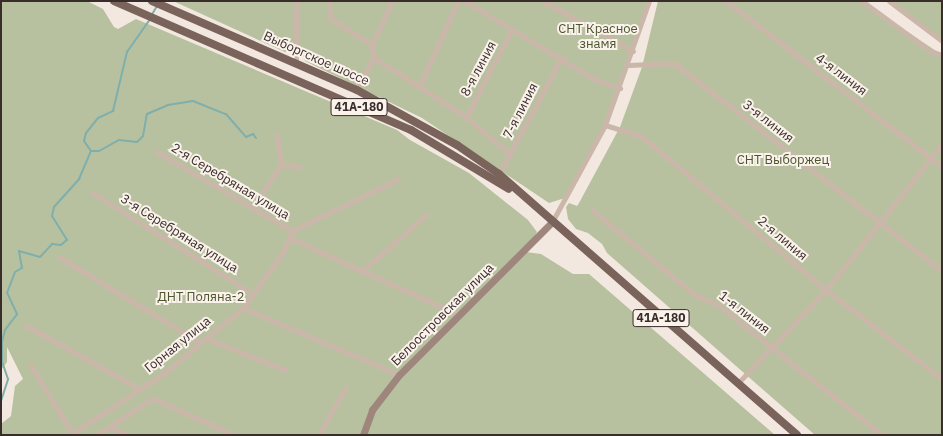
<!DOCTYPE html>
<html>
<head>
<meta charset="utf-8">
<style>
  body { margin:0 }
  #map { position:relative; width:943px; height:436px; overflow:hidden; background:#f2e8df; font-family:"IBM Plex Sans",sans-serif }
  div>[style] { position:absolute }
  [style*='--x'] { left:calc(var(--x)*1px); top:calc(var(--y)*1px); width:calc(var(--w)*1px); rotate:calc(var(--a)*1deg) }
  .green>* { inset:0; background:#b8c19f }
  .stream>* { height:2px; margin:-1px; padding:0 1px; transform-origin:1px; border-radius:1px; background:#7eafad }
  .street>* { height:5px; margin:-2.5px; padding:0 2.5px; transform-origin:2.5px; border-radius:2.5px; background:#cbb7aa }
  .secondary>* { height:7px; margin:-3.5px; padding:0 3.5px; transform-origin:3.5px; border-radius:3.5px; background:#9e867c }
  .primary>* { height:8px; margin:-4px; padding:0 4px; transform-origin:4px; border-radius:4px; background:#7a635b }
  span { translate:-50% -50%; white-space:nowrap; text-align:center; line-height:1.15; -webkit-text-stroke:4px #faf2eb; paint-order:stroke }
  .shield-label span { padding:1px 3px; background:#faf2eb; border:1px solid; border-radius:3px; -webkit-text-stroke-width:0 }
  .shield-label { font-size:12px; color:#382d2a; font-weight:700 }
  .park-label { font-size:13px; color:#4b562e }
  .street-label { font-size:13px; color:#382d2a }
  .frame { position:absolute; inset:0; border:2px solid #382d2a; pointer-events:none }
</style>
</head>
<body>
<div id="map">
  <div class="green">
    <i style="clip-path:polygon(1px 1px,87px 1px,103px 9px,114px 27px,118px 29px,136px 19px,397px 130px,410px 140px,469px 173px,528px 220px,537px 232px,526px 252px,541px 254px,573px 274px,589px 274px,775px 435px,1px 435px,1px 424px,11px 416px,15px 386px,23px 379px,7px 347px,7px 362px,1px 370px)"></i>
    <i style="clip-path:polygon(173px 1px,649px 1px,604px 127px,565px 198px,549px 203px,422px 118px,305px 61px,300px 47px,285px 52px)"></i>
    <i style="clip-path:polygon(658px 1px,862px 1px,942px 55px,942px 435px,815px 435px,607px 253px,602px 244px,588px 233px,576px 229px,568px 219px,566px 207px,569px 203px,577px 206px,579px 203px,620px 127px,642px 67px)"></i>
    <i style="clip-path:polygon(889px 1px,942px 1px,942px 40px)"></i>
  </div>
  <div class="stream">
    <i style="--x:151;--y:16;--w:12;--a:-59"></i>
    <i style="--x:91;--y:151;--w:8;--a:0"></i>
    <i style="--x:99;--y:151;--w:23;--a:-29"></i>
    <i style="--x:119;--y:140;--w:18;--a:6"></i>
    <i style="--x:137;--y:142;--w:8;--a:-45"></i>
    <i style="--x:143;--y:136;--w:22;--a:-80"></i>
    <i style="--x:147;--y:114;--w:23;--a:-23"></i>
    <i style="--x:168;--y:105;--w:25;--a:-9"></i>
    <i style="--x:193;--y:101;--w:35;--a:22"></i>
    <i style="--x:226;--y:114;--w:30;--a:49"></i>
    <i style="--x:246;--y:137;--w:8;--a:-23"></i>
    <i style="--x:253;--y:134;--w:5;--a:53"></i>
    <i style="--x:1;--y:401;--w:23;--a:-72"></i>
    <i style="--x:8;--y:379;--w:18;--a:-109"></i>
    <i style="--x:2;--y:362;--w:20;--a:-90"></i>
    <i style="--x:2;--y:342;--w:12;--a:-76"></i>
    <i style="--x:5;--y:330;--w:20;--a:-53"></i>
    <i style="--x:17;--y:314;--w:23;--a:-115"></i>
    <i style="--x:7;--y:293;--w:22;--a:-69"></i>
    <i style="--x:15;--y:272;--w:8;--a:-30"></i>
    <i style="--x:22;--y:268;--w:17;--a:-100"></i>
    <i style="--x:19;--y:251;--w:22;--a:16"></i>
    <i style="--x:40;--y:257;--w:18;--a:-47"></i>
    <i style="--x:52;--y:244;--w:9;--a:6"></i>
    <i style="--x:61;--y:245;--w:8;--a:-40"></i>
    <i style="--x:67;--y:240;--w:28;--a:-122"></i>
    <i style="--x:52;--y:216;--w:9;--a:-77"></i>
    <i style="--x:54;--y:207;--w:38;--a:-48"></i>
    <i style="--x:79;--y:179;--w:30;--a:-67"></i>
    <i style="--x:91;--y:151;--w:12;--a:-125"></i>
    <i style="--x:84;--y:141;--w:8;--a:-76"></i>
    <i style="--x:86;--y:133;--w:19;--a:-51"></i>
    <i style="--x:98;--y:118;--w:17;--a:-25"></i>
    <i style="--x:113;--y:111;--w:61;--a:-76.7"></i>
    <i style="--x:127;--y:52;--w:39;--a:-55"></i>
  </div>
  <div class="street">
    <i style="--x:329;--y:1;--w:17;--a:87"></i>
    <i style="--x:330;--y:18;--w:50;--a:32.7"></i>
    <i style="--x:372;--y:45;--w:12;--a:85"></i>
    <i style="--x:373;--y:57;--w:111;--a:32.8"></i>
    <i style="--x:466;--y:117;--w:59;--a:40.2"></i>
    <i style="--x:465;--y:1;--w:149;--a:31.2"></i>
    <i style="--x:592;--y:78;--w:30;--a:20"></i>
    <i style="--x:543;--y:1;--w:103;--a:29.1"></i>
    <i style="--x:726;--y:1;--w:272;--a:37.5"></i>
    <i style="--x:862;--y:1;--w:84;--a:36.3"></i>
    <i style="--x:930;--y:51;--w:13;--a:18"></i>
    <i style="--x:889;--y:1;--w:66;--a:37"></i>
    <i style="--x:372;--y:45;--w:48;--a:-65.6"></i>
    <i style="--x:296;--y:62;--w:61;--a:-90"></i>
    <i style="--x:629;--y:65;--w:45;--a:-2.5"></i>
    <i style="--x:674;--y:63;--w:339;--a:37.8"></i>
    <i style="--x:419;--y:87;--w:94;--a:-65.6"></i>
    <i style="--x:357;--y:90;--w:37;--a:-64"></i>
    <i style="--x:466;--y:117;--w:97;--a:-62.4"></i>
    <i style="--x:605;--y:125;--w:38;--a:17"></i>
    <i style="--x:641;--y:136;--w:241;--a:39.8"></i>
    <i style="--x:826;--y:290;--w:146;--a:37.5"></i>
    <i style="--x:157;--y:152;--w:156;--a:30.3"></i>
    <i style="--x:281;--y:164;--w:19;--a:9"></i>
    <i style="--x:499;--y:174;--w:133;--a:-61.7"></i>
    <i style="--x:93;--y:193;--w:189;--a:32.3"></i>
    <i style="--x:253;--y:208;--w:52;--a:-57.5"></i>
    <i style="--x:281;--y:164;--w:30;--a:-98"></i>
    <i style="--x:592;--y:210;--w:134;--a:39.5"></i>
    <i style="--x:695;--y:295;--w:25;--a:23"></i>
    <i style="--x:718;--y:305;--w:209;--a:38.4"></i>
    <i style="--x:552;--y:222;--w:111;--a:-61.3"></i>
    <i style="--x:605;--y:125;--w:132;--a:-70.5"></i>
    <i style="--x:292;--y:231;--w:118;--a:-26.1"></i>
    <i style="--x:290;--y:238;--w:186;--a:24.5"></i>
    <i style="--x:59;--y:257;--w:164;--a:31.3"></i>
    <i style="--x:361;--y:272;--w:86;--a:-41.2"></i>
    <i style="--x:243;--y:308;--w:170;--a:23.2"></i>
    <i style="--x:25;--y:325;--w:132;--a:29.1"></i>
    <i style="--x:205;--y:338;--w:86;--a:21.8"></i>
    <i style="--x:31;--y:366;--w:79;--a:58.5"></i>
    <i style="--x:737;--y:384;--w:129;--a:-46.6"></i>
    <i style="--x:826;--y:290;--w:186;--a:-51.5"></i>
    <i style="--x:152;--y:398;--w:90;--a:24.3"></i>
    <i style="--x:109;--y:427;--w:21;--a:23"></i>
    <i style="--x:70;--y:435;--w:111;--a:-33.3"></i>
    <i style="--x:163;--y:374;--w:104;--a:-39.5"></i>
    <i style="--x:243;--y:308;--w:69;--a:-54.5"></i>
    <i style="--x:283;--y:252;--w:23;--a:-67"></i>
    <i style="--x:96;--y:435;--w:64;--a:-32.9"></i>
    <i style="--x:318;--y:435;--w:55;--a:-59.2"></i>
  </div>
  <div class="secondary">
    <i style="--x:363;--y:435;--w:27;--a:-70"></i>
    <i style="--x:372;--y:410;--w:44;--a:-52.4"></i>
    <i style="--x:399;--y:375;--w:216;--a:-45"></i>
  </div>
  <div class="primary">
    <i style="--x:114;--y:1;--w:324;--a:23.5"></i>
    <i style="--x:411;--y:130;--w:114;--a:31"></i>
    <i style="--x:152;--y:1;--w:223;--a:23.5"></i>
    <i style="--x:357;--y:90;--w:114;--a:28.8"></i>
    <i style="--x:457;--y:145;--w:51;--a:34.6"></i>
    <i style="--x:499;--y:174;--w:396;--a:41.2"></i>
  </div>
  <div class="shield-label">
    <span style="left:359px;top:107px">41А-180</span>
    <span style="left:661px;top:318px">41А-180</span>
  </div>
  <div class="park-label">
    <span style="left:598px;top:37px">СНТ Красное<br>знамя</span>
    <span style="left:783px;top:160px">СНТ Выборжец</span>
    <span style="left:201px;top:297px">ДНТ Поляна-2</span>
  </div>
  <div class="street-label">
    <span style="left:316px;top:59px;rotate:24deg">Выборгское шоссе</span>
    <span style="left:479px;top:69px;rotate:-62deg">8-я линия</span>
    <span style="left:841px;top:75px;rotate:37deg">4-я линия</span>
    <span style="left:521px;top:111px;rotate:-63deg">7-я линия</span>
    <span style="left:768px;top:122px;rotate:38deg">3-я линия</span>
    <span style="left:230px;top:182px;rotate:31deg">2-я Серебряная улица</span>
    <span style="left:179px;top:234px;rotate:32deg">3-я Серебряная улица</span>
    <span style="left:782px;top:239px;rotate:40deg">2-я линия</span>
    <span style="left:744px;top:313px;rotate:38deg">1-я линия</span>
    <span style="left:443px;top:315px;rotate:-45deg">Белоостровская улица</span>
    <span style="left:178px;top:345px;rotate:-39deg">Горная улица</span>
  </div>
  <div class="frame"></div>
</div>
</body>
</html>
